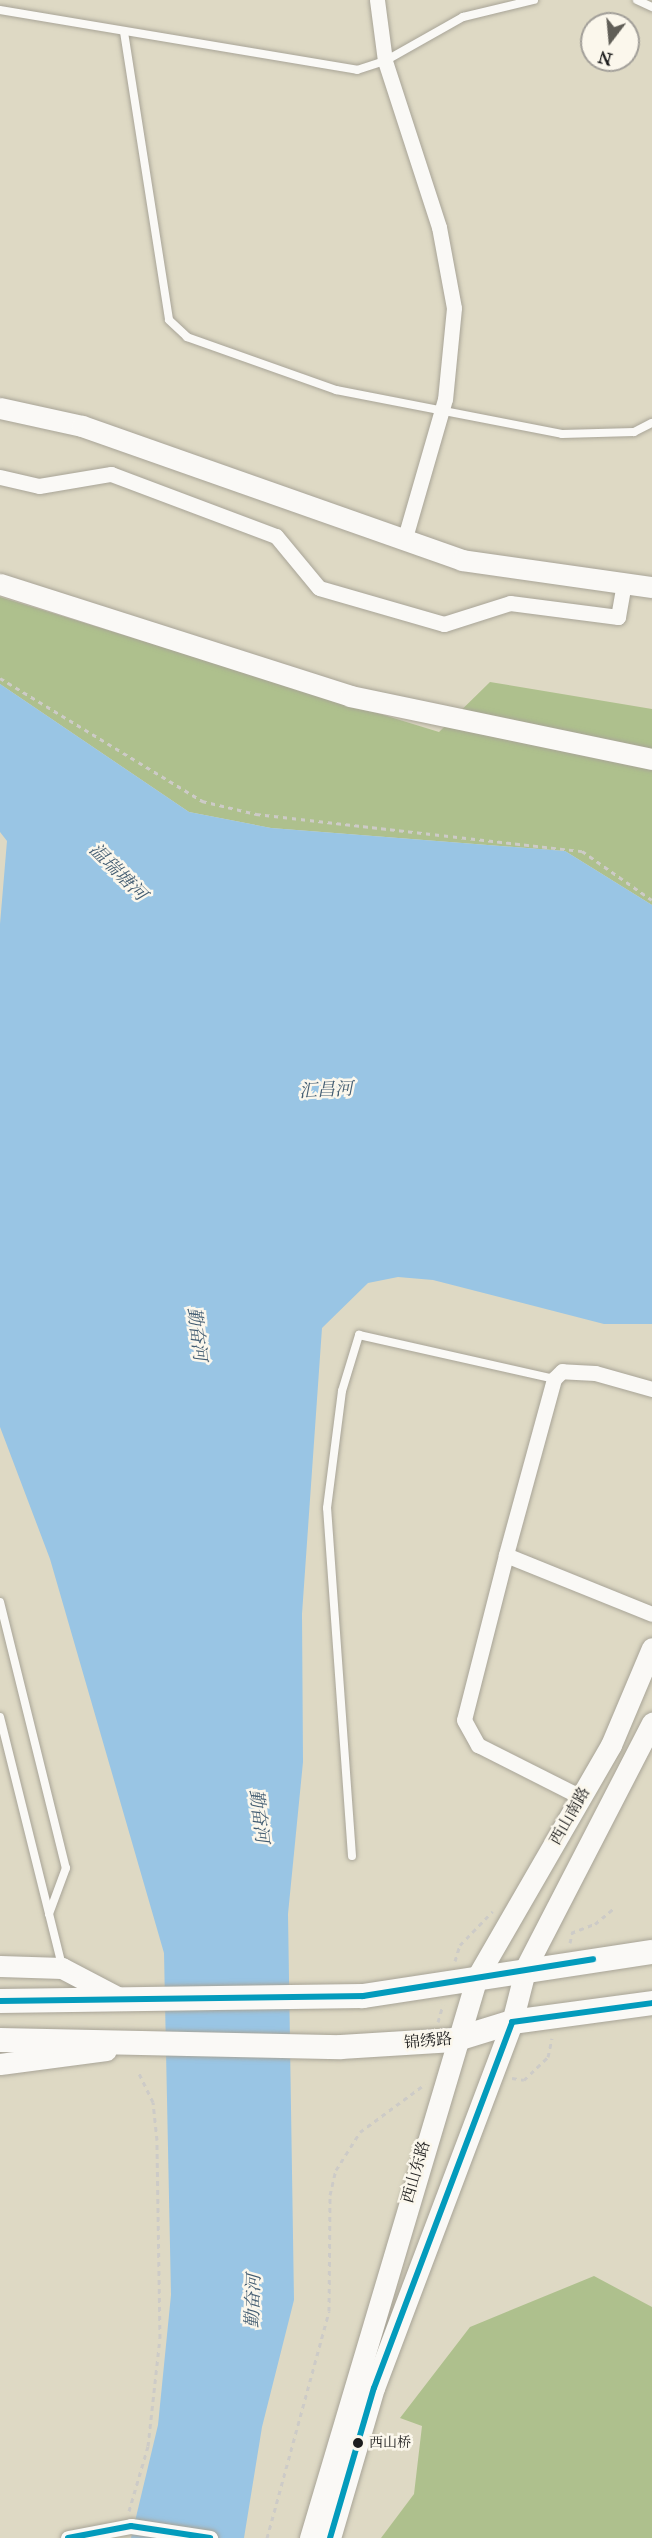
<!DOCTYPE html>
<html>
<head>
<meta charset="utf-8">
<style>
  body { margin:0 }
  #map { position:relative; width:652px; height:2538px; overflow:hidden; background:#ded9c4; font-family:"IM FELL Great Primer","Noto Serif SC",serif }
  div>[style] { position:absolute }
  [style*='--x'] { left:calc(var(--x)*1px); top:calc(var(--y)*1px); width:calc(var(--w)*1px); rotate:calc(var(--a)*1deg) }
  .forest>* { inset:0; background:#aec08d }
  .water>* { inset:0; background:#99c5e4 }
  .path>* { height:3px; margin-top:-1.5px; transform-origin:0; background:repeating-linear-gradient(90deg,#cdcbc7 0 4.5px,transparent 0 9px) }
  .roads { filter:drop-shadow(0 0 2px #a8a497) drop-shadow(0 0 2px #a8a497) }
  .lane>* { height:8px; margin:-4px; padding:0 4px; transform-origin:4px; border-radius:4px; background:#faf9f6 }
  .street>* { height:15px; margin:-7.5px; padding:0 7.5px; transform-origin:7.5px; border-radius:7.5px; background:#faf9f6 }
  .secondary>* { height:21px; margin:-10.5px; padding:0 10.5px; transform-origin:10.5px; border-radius:10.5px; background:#faf9f6 }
  .primary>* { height:24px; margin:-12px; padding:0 12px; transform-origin:12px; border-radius:12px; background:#faf9f6 }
  .bus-1>* { height:6px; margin:-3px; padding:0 3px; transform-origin:3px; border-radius:3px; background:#039bbc }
  .dots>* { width:16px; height:16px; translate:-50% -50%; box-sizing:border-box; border:3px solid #fbf7ec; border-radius:50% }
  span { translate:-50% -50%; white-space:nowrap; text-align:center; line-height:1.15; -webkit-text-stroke:5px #fbf7ec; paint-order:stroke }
  .bus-label { font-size:14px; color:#1c1c1c }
  .left { translate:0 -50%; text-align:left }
  .street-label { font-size:16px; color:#1c1c1c }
  .water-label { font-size:18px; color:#425c71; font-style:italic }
  .north { position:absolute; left:580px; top:12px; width:60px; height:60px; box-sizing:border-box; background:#fbf7ec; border:2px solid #a29f99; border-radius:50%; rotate:196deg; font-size:16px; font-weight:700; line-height:24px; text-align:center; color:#1c1c1c }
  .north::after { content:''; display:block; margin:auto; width:21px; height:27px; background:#605e57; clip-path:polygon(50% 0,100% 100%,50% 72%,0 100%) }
</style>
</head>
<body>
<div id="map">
  <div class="forest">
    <i style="clip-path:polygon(0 597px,439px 732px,490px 682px,652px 709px,652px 905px,565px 851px,271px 828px,189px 812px,0 684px)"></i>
    <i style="clip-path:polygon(594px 2276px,652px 2307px,652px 2538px,381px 2538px,414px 2494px,422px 2426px,400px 2418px,470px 2327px)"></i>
  </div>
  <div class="water">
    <i style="clip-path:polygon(0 684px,189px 812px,271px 828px,565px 851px,652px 905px,652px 1324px,604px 1324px,433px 1280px,398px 1277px,368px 1283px,322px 1328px,302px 1614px,303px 1762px,288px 1914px,294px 2300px,262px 2427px,244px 2538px,131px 2538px,158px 2425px,171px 2295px,164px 1953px,50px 1559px,0 1427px,0 924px,7px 841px,0 832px)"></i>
  </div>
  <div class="path">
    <i style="--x:0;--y:678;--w:237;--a:31.3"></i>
    <i style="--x:202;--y:801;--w:56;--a:13.5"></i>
    <i style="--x:256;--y:814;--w:328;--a:6.5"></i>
    <i style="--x:582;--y:851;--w:85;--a:35"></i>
    <i style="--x:571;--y:1933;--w:26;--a:-21"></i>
    <i style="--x:595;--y:1924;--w:26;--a:-40"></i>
    <i style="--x:570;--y:1943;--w:10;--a:-79"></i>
    <i style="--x:455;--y:1961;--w:17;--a:-73"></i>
    <i style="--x:460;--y:1945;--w:47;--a:-45.9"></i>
    <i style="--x:438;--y:2022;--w:18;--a:-74"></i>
    <i style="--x:512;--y:2078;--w:12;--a:9"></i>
    <i style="--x:524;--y:2080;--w:33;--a:-44"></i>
    <i style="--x:548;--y:2057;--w:19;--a:-78"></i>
    <i style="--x:129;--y:2511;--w:68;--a:-73.7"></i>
    <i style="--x:148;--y:2446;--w:109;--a:-83.7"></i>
    <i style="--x:160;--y:2338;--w:198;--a:-90.9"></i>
    <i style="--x:157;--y:2140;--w:38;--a:-96"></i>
    <i style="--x:153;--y:2102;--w:32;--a:-116"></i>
    <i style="--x:267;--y:2538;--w:235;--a:-74.7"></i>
    <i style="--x:329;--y:2311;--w:116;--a:-89.5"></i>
    <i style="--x:330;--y:2195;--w:26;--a:-77"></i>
    <i style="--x:336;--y:2170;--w:45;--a:-57.7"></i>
    <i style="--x:360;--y:2132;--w:81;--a:-36.4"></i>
  </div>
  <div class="roads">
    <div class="lane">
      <i style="--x:637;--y:0;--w:17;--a:25"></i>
      <i style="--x:0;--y:10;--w:362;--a:9.5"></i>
      <i style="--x:357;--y:70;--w:29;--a:-18"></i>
      <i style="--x:385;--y:61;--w:90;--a:-29.4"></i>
      <i style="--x:463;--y:17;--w:73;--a:-13.5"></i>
      <i style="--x:124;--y:32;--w:291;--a:81.1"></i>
      <i style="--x:169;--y:320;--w:25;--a:43"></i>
      <i style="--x:187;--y:337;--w:158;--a:19.6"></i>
      <i style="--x:336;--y:390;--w:230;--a:11"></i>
      <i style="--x:562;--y:434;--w:72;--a:-1.6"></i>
      <i style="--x:634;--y:432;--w:20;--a:-27"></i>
      <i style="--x:0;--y:1602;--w:274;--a:76.1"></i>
      <i style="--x:66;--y:1868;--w:49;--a:110.3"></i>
      <i style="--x:0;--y:1717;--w:257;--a:76"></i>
      <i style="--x:352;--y:1856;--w:349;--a:-94.1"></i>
      <i style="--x:327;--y:1508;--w:118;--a:-82.7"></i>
      <i style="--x:342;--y:1391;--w:59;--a:-73.1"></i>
      <i style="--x:359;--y:1335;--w:200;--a:12.7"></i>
    </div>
    <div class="street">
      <i style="--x:377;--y:0;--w:62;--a:82.5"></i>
      <i style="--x:385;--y:61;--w:175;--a:72"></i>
      <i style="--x:439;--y:227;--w:82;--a:79.5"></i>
      <i style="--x:454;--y:308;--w:91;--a:95.6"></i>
      <i style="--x:445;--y:399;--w:148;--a:106.1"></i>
      <i style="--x:0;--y:477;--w:40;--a:13"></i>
      <i style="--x:39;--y:486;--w:73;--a:-9.5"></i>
      <i style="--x:111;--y:474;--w:176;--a:20.6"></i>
      <i style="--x:276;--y:536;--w:67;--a:50.4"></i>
      <i style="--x:319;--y:588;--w:130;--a:16.1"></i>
      <i style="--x:444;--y:624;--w:69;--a:-17.7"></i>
      <i style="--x:510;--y:603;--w:109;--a:7.4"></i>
      <i style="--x:618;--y:617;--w:35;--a:-80"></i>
      <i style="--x:652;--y:1389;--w:59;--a:-164.3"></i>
      <i style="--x:595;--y:1373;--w:33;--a:-177"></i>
      <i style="--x:562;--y:1371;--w:11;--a:135"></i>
      <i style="--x:554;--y:1379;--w:182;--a:105.3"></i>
      <i style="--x:506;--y:1555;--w:157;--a:22"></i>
      <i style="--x:506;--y:1555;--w:170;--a:104.3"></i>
      <i style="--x:464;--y:1720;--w:29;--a:61"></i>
      <i style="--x:478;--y:1745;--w:115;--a:26.8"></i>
      <i style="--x:68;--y:2538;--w:64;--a:-10.8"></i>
      <i style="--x:131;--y:2526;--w:80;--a:8.6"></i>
    </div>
    <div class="secondary">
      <i style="--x:0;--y:408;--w:84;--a:12.4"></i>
      <i style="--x:82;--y:426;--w:403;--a:19.4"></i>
      <i style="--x:462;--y:560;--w:192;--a:8.1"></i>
      <i style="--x:0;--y:584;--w:367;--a:17.7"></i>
      <i style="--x:350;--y:696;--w:309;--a:11.8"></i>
      <i style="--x:0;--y:1966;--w:62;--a:1.8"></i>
      <i style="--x:62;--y:1968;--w:69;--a:27.7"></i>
      <i style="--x:0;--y:2064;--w:107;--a:-7.5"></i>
      <i style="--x:310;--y:2538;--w:585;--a:-73.42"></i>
      <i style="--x:477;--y:1977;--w:268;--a:-60"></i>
      <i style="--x:611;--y:1745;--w:105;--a:-67.1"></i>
      <i style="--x:330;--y:2538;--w:156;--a:-73.7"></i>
      <i style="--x:374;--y:2388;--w:391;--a:-69.3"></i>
      <i style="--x:512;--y:2022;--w:57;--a:-75.7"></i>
      <i style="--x:526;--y:1967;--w:275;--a:-62.7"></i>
    </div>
    <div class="primary">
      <i style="--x:0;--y:2001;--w:363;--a:-0.8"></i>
      <i style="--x:363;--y:1996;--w:292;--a:-8.7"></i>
      <i style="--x:0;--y:2040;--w:341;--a:1.2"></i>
      <i style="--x:341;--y:2047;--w:113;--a:-3.5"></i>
      <i style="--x:454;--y:2040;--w:61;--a:-17.2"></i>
      <i style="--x:512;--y:2022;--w:141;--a:-7.7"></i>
    </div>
  </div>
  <div class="bus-1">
    <i style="--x:0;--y:2001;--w:363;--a:-0.8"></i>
    <i style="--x:363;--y:1996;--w:233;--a:-9.1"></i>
    <i style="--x:68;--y:2538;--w:64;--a:-10.8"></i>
    <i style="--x:131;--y:2526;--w:80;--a:8.6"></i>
    <i style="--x:330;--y:2538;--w:156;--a:-73.7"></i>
    <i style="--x:374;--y:2388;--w:391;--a:-69.3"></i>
    <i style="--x:512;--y:2022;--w:141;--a:-7.7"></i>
  </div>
  <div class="dots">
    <i style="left:358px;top:2443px;background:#1c1c1c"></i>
  </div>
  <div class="bus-label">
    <span class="left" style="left:369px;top:2443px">西山桥</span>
  </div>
  <div class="street-label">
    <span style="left:570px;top:1816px;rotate:-60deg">西山南路</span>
    <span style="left:428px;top:2041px;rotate:-5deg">锦绣路</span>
    <span style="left:416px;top:2172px;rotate:-74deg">西山东路</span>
  </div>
  <div class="water-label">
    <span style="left:118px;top:872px;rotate:45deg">温瑞塘河</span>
    <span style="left:326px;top:1090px;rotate:-3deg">汇昌河</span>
    <span style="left:197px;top:1334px;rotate:83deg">勤奋河</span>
    <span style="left:259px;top:1816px;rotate:83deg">勤奋河</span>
    <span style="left:253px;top:2301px;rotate:-88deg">勤奋河</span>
  </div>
  <div class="north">N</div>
</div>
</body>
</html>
